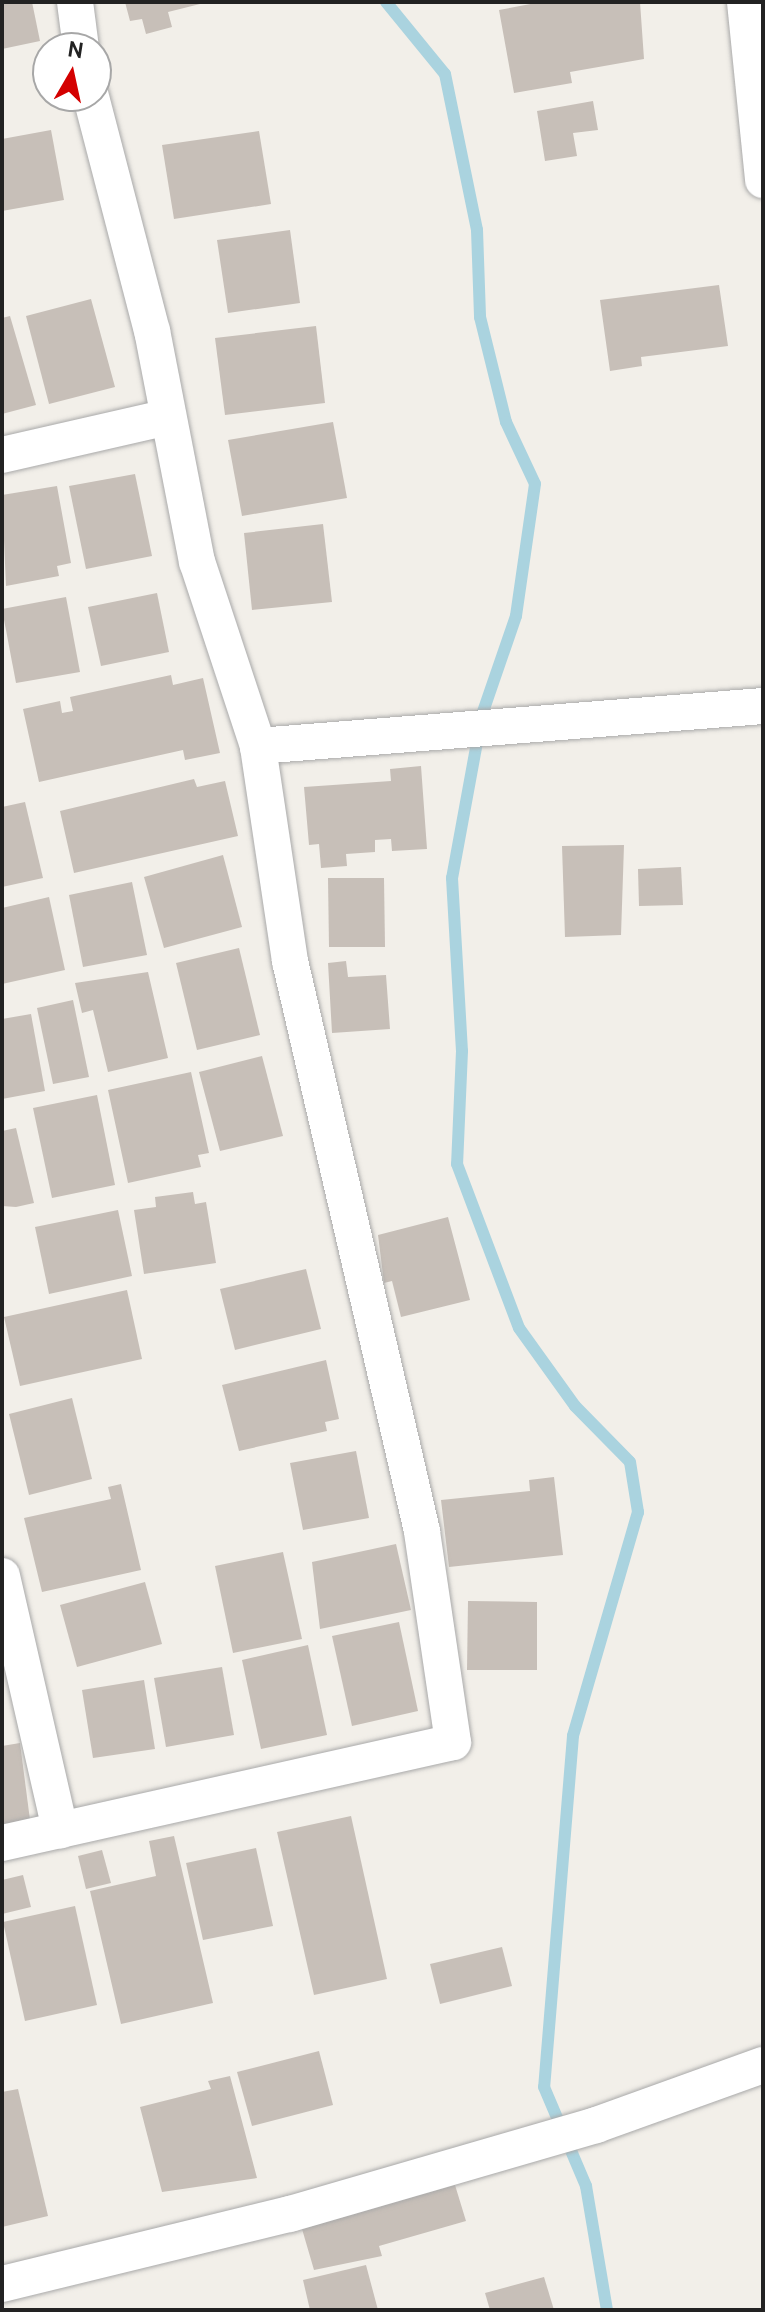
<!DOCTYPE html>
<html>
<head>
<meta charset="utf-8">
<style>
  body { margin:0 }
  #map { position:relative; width:765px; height:2312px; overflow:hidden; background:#f2efe9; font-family:Cabin,sans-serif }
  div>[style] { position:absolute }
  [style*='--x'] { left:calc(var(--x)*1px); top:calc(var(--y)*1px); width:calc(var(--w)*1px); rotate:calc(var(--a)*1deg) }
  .stream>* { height:12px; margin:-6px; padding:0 6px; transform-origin:6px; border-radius:6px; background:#aad3df }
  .building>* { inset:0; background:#c7bfb8 }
  .roads { filter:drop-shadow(0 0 2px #a9a9a9) drop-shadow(0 0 2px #a9a9a9) }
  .street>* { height:36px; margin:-18px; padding:0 18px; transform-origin:18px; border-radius:18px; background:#fff }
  span { translate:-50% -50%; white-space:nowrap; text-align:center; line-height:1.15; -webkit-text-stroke:6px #fff; paint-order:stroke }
  .frame { position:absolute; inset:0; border:4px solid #222; pointer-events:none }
  .north { position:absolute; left:32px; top:32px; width:80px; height:80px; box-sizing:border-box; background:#fff; border:2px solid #a7a7a7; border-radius:50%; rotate:9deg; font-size:22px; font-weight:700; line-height:32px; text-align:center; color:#222 }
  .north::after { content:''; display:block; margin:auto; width:28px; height:36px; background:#d40000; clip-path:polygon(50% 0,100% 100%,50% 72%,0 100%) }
</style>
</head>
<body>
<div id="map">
  <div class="stream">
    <i style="--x:386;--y:2;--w:93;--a:50.7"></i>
    <i style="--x:445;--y:74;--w:159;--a:78.4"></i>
    <i style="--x:477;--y:230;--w:87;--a:88"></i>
    <i style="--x:480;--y:317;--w:108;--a:76.1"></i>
    <i style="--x:506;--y:422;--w:68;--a:64.9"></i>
    <i style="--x:535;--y:484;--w:133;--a:98.2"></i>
    <i style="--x:516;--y:616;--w:105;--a:109"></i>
    <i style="--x:482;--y:715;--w:166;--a:100.4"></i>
    <i style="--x:452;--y:878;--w:173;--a:86.7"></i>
    <i style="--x:462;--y:1051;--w:113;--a:92.5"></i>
    <i style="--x:457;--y:1164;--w:175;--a:69.3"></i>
    <i style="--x:519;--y:1328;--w:96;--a:54.3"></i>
    <i style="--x:575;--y:1406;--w:78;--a:45.5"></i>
    <i style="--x:630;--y:1462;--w:51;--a:80.9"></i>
    <i style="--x:638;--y:1512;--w:233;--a:106.2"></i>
    <i style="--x:573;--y:1736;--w:352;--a:94.7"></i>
    <i style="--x:544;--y:2087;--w:108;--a:67"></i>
    <i style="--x:586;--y:2186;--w:126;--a:80.4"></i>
  </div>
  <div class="building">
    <i style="clip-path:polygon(2px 2px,32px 2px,40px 41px,2px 49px)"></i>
    <i style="clip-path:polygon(125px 2px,203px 2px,204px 3px,168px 12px,172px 27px,146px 34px,142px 19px,130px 21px)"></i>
    <i style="clip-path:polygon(541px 2px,640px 2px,644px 59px,570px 72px,572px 83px,514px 93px,499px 10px)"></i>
    <i style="clip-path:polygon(593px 101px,598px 130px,573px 133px,577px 156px,545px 161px,537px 111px)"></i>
    <i style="clip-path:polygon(51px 130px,64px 200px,2px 211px,2px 139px)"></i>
    <i style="clip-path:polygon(259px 131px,271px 204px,174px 219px,162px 145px)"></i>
    <i style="clip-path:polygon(290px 230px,300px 303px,228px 313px,217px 240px)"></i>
    <i style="clip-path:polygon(719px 285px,728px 346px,641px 357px,642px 366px,610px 371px,600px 300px)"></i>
    <i style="clip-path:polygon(91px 299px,115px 387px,49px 404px,26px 316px)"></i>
    <i style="clip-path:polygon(10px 316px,36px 405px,2px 414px,2px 318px)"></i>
    <i style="clip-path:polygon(316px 326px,325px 403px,225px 415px,215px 338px)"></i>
    <i style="clip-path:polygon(333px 422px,347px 498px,242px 516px,228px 440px)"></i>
    <i style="clip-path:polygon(135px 474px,152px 556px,86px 569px,69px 486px)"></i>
    <i style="clip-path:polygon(57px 486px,71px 563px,57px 566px,59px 576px,6px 586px,2px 495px)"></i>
    <i style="clip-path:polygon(323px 524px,332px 602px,252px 610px,244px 533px)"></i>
    <i style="clip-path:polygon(157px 593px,169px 652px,101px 666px,88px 607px)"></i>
    <i style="clip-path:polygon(66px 597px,80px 672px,16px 683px,2px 609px)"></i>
    <i style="clip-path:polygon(171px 675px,173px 685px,203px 678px,220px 753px,185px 760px,183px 750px,39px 782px,23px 709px,60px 701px,62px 713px,73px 711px,70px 697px)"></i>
    <i style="clip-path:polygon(421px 766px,427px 849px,392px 851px,391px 839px,375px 840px,375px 852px,346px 854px,347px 866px,321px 868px,319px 844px,309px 845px,304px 787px,391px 781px,390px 769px)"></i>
    <i style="clip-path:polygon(194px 779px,197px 787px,225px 781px,238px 836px,74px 873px,60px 811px)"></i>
    <i style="clip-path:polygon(25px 802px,43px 878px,2px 887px,2px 807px)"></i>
    <i style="clip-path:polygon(624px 845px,621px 935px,565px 937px,562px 846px)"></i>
    <i style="clip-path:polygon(223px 855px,242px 927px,164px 948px,144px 877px)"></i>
    <i style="clip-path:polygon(681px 867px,683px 905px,639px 906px,638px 869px)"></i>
    <i style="clip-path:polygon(328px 878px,384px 878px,385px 947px,329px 947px)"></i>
    <i style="clip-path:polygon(132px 882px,147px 955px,83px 967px,69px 895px)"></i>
    <i style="clip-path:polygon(49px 897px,65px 970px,2px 984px,2px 908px)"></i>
    <i style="clip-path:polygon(239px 948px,260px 1035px,197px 1050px,176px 963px)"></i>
    <i style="clip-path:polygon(346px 961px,348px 977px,386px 975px,390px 1029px,332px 1033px,328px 963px)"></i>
    <i style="clip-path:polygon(148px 972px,168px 1058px,108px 1072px,93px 1010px,82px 1013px,75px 983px)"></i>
    <i style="clip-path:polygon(73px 1000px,89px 1077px,53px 1084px,37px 1008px)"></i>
    <i style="clip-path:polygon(31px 1014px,45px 1091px,2px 1099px,2px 1019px)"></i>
    <i style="clip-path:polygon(262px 1056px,283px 1136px,220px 1151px,199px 1072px)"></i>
    <i style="clip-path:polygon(191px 1072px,209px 1153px,198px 1155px,201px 1167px,128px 1183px,108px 1090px)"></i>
    <i style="clip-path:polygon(97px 1095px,115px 1185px,52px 1198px,33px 1108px)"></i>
    <i style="clip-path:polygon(16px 1128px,34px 1203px,16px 1207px,2px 1206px,2px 1131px)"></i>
    <i style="clip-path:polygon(193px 1192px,195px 1204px,206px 1202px,216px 1263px,144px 1274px,134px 1210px,156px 1207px,155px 1197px)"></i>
    <i style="clip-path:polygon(118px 1210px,132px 1276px,49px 1294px,35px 1227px)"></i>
    <i style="clip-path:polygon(448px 1217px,470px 1300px,401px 1317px,392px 1281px,384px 1283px,378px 1235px)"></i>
    <i style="clip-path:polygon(306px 1269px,321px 1329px,235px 1350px,220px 1289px)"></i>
    <i style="clip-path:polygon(127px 1290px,142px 1359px,20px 1386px,4px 1317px)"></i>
    <i style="clip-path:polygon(326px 1360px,339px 1419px,325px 1422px,327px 1431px,239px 1451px,222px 1385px)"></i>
    <i style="clip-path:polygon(72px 1398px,92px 1479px,29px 1495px,9px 1414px)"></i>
    <i style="clip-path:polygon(356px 1451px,369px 1518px,303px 1530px,290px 1463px)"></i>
    <i style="clip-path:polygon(554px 1477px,563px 1555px,449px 1567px,441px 1500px,530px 1491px,529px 1480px)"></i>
    <i style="clip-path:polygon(121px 1484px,141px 1570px,42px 1592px,24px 1518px,111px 1499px,108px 1487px)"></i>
    <i style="clip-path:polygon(396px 1544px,411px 1610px,320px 1629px,312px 1562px)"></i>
    <i style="clip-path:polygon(283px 1552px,302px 1639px,233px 1653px,215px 1566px)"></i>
    <i style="clip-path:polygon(145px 1582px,162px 1644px,77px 1667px,60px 1605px)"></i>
    <i style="clip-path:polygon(468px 1601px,537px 1602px,537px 1670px,467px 1670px)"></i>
    <i style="clip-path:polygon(399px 1622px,418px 1711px,352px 1726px,332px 1636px)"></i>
    <i style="clip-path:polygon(308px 1645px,327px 1735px,261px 1749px,242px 1660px)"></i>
    <i style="clip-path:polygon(222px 1667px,234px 1735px,166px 1747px,154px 1678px)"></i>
    <i style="clip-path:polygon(144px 1680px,155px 1749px,93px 1758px,82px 1690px)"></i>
    <i style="clip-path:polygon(20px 1743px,30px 1820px,2px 1824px,2px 1746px)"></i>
    <i style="clip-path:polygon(351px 1816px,387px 1979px,314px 1995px,277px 1832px)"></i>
    <i style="clip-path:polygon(174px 1836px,213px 2003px,121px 2024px,90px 1891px,156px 1876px,149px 1841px)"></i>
    <i style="clip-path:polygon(256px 1848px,273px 1926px,203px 1940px,186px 1863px)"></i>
    <i style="clip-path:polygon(102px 1850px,111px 1883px,86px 1889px,78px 1856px)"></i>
    <i style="clip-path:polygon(23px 1875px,31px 1907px,2px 1914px,2px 1880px)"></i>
    <i style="clip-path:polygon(75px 1906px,97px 2005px,25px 2021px,3px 1922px)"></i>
    <i style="clip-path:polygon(502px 1947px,512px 1986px,440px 2004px,430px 1964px)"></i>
    <i style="clip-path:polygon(319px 2051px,333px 2105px,252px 2126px,237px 2072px)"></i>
    <i style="clip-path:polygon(230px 2076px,257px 2178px,162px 2192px,140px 2107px,211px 2089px,208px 2081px)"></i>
    <i style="clip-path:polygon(18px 2089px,48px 2216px,2px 2227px,2px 2092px)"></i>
    <i style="clip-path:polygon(455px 2185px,466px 2221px,379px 2246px,382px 2256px,314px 2270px,302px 2229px)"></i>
    <i style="clip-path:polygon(366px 2265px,378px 2310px,310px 2310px,303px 2280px)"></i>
    <i style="clip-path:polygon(544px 2277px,554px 2310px,490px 2310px,485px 2293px)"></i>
  </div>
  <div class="roads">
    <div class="street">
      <i style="--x:75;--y:2;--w:46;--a:82.6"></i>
      <i style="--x:745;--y:2;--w:179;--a:84.2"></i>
      <i style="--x:2;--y:455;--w:166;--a:-12.9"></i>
      <i style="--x:258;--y:746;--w:507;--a:-4.53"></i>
      <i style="--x:2;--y:1576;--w:261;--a:77.1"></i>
      <i style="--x:2;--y:1843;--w:462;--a:-12.6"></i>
      <i style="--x:453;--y:1742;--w:213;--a:-98.4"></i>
      <i style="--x:422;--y:1531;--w:585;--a:-103.04"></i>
      <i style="--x:290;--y:961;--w:217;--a:-98.5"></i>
      <i style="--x:258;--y:746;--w:194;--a:-108.3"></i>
      <i style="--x:197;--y:562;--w:235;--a:-101"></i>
      <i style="--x:152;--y:331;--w:243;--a:-104.6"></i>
      <i style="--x:2;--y:2284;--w:296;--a:-13.7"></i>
      <i style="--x:290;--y:2214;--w:319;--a:-16.2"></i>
      <i style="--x:596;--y:2125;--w:177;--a:-19.8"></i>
    </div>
  </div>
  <div class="frame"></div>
  <div class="north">N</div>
</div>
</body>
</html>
